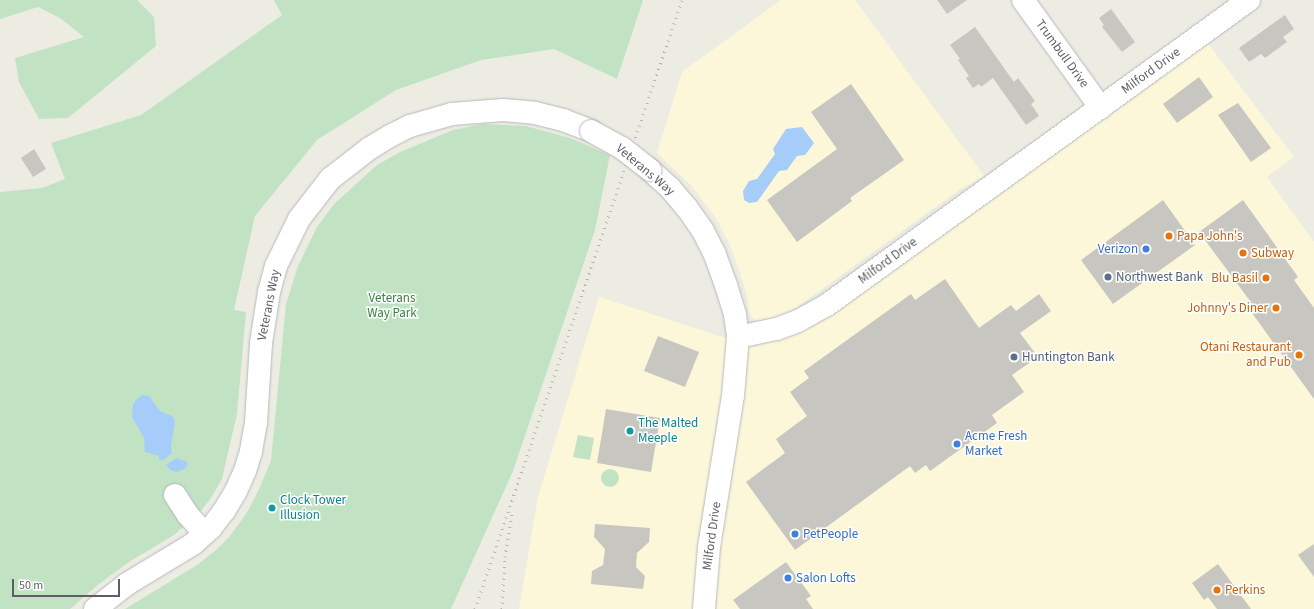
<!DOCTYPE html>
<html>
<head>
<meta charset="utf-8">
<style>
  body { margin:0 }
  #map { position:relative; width:1314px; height:609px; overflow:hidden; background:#edece3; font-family:"Source Sans 3",sans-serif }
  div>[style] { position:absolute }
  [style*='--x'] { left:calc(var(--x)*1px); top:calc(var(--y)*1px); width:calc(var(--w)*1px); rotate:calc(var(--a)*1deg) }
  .commercial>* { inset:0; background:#fcf7d9 }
  .green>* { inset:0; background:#c1e3c4 }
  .round { border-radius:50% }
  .water>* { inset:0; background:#a6cdfa }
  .building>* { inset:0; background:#c8c6c0 }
  .roads { filter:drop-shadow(0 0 1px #b5b8bd) drop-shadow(0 0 1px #b5b8bd) }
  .minor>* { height:22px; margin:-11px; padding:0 11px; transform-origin:11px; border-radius:11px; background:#fff }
  .rail>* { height:3px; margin-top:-1.5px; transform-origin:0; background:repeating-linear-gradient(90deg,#b4b5b5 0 1px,transparent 0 6px) }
  .bridges { filter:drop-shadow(0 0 1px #b5b8bd) drop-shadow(0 0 1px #b5b8bd) }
  .minor-bridge>* { height:22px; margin:-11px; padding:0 11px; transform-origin:11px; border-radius:11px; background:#fff }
  .dots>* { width:11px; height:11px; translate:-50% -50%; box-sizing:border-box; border:2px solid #fff; border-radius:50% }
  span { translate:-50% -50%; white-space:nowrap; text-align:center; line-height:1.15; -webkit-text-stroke:3px #fff; paint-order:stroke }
  .street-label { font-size:13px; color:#5b5e63 }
  .food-label { font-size:13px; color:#c56008 }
  .left { translate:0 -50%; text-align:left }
  .right { translate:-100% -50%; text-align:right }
  .shop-label { font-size:13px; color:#366cbe }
  .service-label { font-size:13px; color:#4e5e75 }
  .park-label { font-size:13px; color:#3a8344 }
  .culture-label { font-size:13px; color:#0d838f }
  .scale { position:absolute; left:12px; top:579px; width:108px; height:18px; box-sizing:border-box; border:2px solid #5b5e63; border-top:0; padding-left:5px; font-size:12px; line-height:14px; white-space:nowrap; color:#5b5e63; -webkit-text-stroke:3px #fff; paint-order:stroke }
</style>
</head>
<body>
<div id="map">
  <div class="commercial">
    <i style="clip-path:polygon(781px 0,855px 0,984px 176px,959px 190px,793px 310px,771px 321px,757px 322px,750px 314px,746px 291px,730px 245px,715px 217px,692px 186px,657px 153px,682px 72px)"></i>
    <i style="clip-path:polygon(1206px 41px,1294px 157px,1267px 177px,1314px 242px,1314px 609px,519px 609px,538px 497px,599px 297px,753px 347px,821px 322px)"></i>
  </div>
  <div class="green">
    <i style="clip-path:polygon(0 0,137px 0,154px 17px,156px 46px,68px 118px,39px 119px,19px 82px,15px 58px,84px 37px,60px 18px,38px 7px,0 19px)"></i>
    <i style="clip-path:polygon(274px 0,643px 0,617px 79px,554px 49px,481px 60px,396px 90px,317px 140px,255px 216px,234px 310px,246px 312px,237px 414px,222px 479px,211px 498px,200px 512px,174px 535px,129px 562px,99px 584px,70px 609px,0 609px,0 192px,42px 188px,65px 179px,51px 143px,141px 115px,282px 15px)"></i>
    <i style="clip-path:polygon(483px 124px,526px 126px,570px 138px,610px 155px,595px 230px,513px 471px,451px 609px,125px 609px,197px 565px,216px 550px,230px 536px,248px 511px,260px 487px,271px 460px,286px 304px,298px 266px,317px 227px,334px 204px,377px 165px,400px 152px,453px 130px)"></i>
    <i style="clip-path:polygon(578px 435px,594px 438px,590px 460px,573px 457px)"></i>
    <i class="round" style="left:601px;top:469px;width:18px;height:18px"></i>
  </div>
  <div class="water">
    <i style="clip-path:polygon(802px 127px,814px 143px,805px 155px,797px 156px,787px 170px,779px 171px,757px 202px,749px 203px,744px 200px,743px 191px,749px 181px,757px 179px,775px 154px,773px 149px,786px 129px)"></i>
    <i style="clip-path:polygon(142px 395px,149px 396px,160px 411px,172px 416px,175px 421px,171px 446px,172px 453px,163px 460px,159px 459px,159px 456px,145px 452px,144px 438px,132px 417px,133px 405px,136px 400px)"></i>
    <i style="clip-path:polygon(176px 458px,186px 461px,188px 464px,186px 468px,177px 472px,170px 470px,166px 465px)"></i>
  </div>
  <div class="building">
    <i style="clip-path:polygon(937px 0,967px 0,947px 14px)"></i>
    <i style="clip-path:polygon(1111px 9px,1135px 42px,1122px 52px,1102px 27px,1104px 25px,1099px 18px)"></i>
    <i style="clip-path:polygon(1285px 15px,1294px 29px,1283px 37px,1287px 42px,1265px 58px,1261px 54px,1249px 62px,1239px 48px)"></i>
    <i style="clip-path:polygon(975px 27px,1014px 82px,1018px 78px,1035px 101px,1031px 104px,1039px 116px,1026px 125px,993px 78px,981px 87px,979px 84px,973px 88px,966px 78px,969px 76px,958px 60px,960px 59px,950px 45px)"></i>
    <i style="clip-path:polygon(1199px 77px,1213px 97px,1177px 123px,1163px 104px)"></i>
    <i style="clip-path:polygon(851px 84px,904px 160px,850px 198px,852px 201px,797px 242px,767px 200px,837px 149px,811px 112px)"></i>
    <i style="clip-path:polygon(1238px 103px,1271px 148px,1251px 162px,1218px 115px)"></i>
    <i style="clip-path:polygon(34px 149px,46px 169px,33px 177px,21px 158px)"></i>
    <i style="clip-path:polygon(1163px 200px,1195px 245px,1113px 304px,1081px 260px)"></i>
    <i style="clip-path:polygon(1243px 200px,1298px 277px,1294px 280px,1314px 308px,1314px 399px,1252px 313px,1256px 309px,1199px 232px)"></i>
    <i style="clip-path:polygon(945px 279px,979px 328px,1011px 305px,1016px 311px,1039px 294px,1051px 311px,1020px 333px,1038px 357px,1012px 375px,1024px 392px,992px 415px,997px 423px,930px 471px,926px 465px,915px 473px,910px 466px,795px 550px,746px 482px,785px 453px,776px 439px,807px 416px,790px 392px,809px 378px,804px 371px,911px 294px,915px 300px)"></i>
    <i style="clip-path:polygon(658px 336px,699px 352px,685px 387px,644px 371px)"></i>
    <i style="clip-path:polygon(606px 409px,660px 418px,651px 472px,597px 463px)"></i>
    <i style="clip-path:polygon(595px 524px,650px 528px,649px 542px,637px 553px,636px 567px,645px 576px,643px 589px,591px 584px,592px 571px,603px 565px,605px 549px,594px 537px)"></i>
    <i style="clip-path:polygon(1314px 544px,1314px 577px,1298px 555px)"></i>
    <i style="clip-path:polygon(786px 562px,811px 596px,806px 599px,813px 609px,740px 609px,733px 600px)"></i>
    <i style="clip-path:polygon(1218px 564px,1251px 609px,1217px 609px,1208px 597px,1204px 600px,1192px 583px)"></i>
  </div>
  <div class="roads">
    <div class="minor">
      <i style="--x:1023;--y:0;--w:133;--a:54.2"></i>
      <i style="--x:650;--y:170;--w:27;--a:42"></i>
      <i style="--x:670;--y:188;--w:26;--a:50"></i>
      <i style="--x:687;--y:208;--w:28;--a:55"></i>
      <i style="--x:703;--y:231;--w:27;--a:63"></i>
      <i style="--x:715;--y:255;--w:32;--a:70"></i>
      <i style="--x:726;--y:285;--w:31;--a:73"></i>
      <i style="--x:735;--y:315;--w:22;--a:82"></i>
      <i style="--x:175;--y:495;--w:24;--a:57"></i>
      <i style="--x:188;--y:515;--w:25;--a:48"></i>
      <i style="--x:95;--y:609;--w:41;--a:-38"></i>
      <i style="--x:127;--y:584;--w:77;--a:-31.2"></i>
      <i style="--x:193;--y:544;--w:24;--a:-42"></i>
      <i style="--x:211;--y:528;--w:21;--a:-53"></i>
      <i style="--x:224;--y:511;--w:23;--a:-59"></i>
      <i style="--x:236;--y:491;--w:22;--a:-66"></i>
      <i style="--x:245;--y:471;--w:21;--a:-73"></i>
      <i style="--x:251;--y:451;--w:28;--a:-80"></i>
      <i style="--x:256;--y:423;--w:80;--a:-86.4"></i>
      <i style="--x:261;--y:343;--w:52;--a:-81.1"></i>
      <i style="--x:269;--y:292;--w:27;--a:-75"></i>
      <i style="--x:276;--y:266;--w:52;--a:-63.9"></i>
      <i style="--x:299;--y:219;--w:51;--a:-52.2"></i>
      <i style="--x:330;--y:179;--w:51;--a:-37.8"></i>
      <i style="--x:370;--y:148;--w:23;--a:-31"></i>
      <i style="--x:390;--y:136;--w:22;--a:-27"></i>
      <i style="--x:410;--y:126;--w:44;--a:-15.9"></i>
      <i style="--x:452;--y:114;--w:51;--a:-4.5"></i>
      <i style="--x:503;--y:110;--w:32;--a:5"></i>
      <i style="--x:535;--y:113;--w:29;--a:14"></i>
      <i style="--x:563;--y:120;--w:30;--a:21"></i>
      <i style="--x:704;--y:609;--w:62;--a:-85.4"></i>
      <i style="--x:709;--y:547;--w:153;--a:-81"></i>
      <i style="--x:733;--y:396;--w:59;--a:-85.2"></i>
      <i style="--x:738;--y:337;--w:40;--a:-12"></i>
      <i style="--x:777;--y:329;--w:22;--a:-21"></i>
      <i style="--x:798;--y:321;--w:33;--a:-29"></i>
      <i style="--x:827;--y:305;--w:521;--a:-35.86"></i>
    </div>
  </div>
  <div class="rail">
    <i style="--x:475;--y:609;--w:643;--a:-71.23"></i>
    <i style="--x:502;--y:609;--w:52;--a:-86.7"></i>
    <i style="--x:505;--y:557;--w:44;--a:-80.8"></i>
  </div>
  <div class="bridges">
    <div class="minor-bridge">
      <i style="--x:591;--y:131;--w:35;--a:29"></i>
      <i style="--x:622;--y:148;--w:36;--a:38"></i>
    </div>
  </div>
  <div class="dots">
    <i style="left:1169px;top:236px;background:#e8710a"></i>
    <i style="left:1146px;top:249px;background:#3f7fe0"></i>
    <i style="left:1243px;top:253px;background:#e8710a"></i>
    <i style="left:1108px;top:277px;background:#5c6f8a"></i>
    <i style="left:1266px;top:278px;background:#e8710a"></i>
    <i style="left:1276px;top:308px;background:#e8710a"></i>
    <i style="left:1299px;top:355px;background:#e8710a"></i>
    <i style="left:1014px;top:357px;background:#5c6f8a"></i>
    <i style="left:630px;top:431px;background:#0f9aa8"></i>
    <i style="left:957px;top:444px;background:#3f7fe0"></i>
    <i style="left:272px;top:508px;background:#0f9aa8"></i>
    <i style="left:795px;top:534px;background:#3f7fe0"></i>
    <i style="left:788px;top:578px;background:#3f7fe0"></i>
    <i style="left:1217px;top:590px;background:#e8710a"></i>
  </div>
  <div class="street-label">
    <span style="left:1062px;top:54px;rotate:54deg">Trumbull Drive</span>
    <span style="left:1151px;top:71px;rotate:-36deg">Milford Drive</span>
    <span style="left:645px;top:170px;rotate:40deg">Veterans Way</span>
    <span style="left:888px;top:261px;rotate:-36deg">Milford Drive</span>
    <span style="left:269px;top:305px;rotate:-79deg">Veterans Way</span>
    <span style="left:712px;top:536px;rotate:-82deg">Milford Drive</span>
  </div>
  <div class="food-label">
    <span class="left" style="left:1177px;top:236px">Papa John's</span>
    <span class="left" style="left:1251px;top:253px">Subway</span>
    <span class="right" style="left:1258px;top:278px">Blu Basil</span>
    <span class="right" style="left:1268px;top:308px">Johnny's Diner</span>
    <span class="right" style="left:1291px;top:355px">Otani Restaurant<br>and Pub</span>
    <span class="left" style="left:1225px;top:590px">Perkins</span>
  </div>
  <div class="shop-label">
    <span class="right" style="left:1138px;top:249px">Verizon</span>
    <span class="left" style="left:965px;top:444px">Acme Fresh<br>Market</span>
    <span class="left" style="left:803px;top:534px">PetPeople</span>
    <span class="left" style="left:796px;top:578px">Salon Lofts</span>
  </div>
  <div class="service-label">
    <span class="left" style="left:1116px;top:277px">Northwest Bank</span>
    <span class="left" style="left:1022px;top:357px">Huntington Bank</span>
  </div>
  <div class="park-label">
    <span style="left:392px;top:306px">Veterans<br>Way Park</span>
  </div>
  <div class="culture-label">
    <span class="left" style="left:638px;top:431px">The Malted<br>Meeple</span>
    <span class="left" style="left:280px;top:508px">Clock Tower<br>Illusion</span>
  </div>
  <div class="scale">50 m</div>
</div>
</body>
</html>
